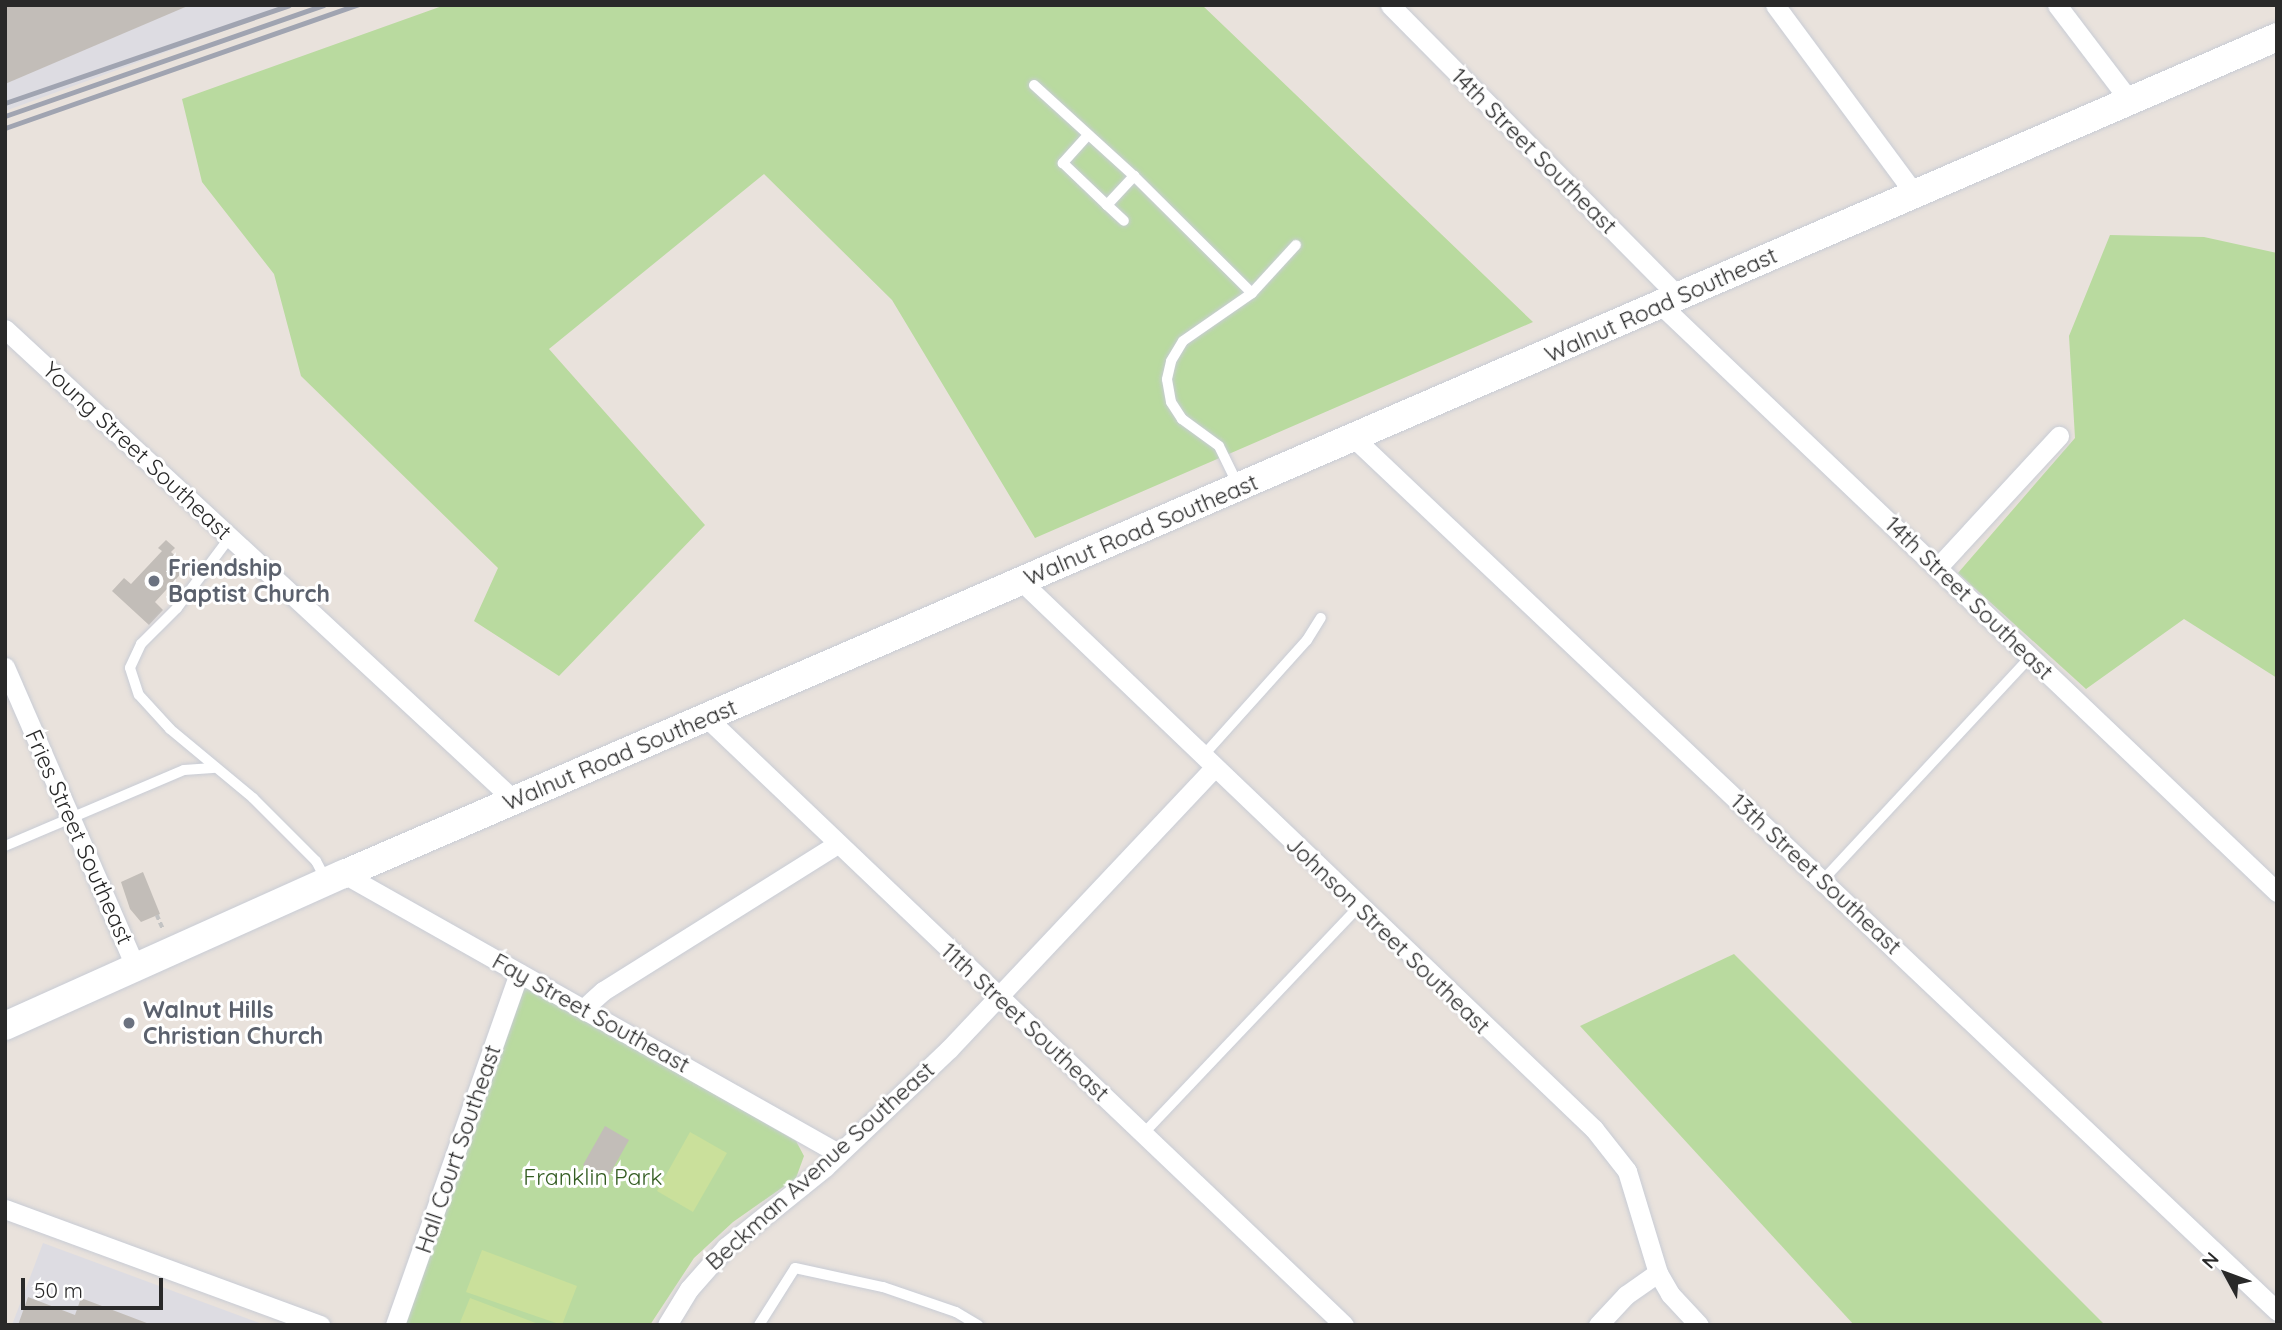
<!DOCTYPE html>
<html>
<head>
<meta charset="utf-8">
<style>
  body { margin:0 }
  #map { position:relative; width:2282px; height:1330px; overflow:hidden; background:#e9e2dc; font-family:Quicksand,sans-serif }
  div>[style] { position:absolute }
  [style*='--x'] { left:calc(var(--x)*1px); top:calc(var(--y)*1px); width:calc(var(--w)*1px); rotate:calc(var(--a)*1deg) }
  .industrial>* { inset:0; background:#dddce2 }
  .green>* { inset:0; background:#b9da9f }
  .pitch>* { inset:0; background:#cae09b }
  .building>* { inset:0; background:#c2bdb8 }
  .path>* { height:3.5px; margin-top:-1.75px; transform-origin:0; background:repeating-linear-gradient(90deg,#c3c3c3 0 5px,transparent 0 8.5px) }
  .roads { filter:drop-shadow(0 0 2px #c8ccd5) drop-shadow(0 0 2px #c8ccd5) }
  .lane>* { height:10px; margin:-5px; padding:0 5px; transform-origin:5px; border-radius:5px; background:#fff }
  .street>* { height:19px; margin:-9.5px; padding:0 9.5px; transform-origin:9.5px; border-radius:9.5px; background:#fff }
  .secondary>* { height:28px; margin:-14px; padding:0 14px; transform-origin:14px; border-radius:14px; background:#fff }
  .rail>* { height:5px; margin:-2.5px; padding:0 2.5px; transform-origin:2.5px; border-radius:2.5px; background:#a0a4b1 }
  .dots>* { width:19px; height:19px; translate:-50% -50%; box-sizing:border-box; border:4px solid #fff; border-radius:50% }
  span { translate:-50% -50%; white-space:nowrap; text-align:center; line-height:1.15; -webkit-text-stroke:6px #fff; paint-order:stroke }
  .street-label { font-size:23px; color:#292929 }
  .worship-label { font-size:23px; color:#5b616d; font-weight:700 }
  .left { translate:0 -50%; text-align:left }
  .park-label { font-size:23px; color:#345d22 }
  .frame { position:absolute; inset:0; border:7px solid #292929; pointer-events:none }
  .north { position:absolute; left:2191px; top:1239px; width:70px; height:70px; -webkit-text-stroke:5px #fff; paint-order:stroke; rotate:311deg; font-size:19px; font-weight:700; line-height:28px; text-align:center; color:#292929 }
  .north::after { content:''; display:block; margin:auto; width:24px; height:32px; background:#292929; clip-path:polygon(50% 0,100% 100%,50% 72%,0 100%) }
  .scale { position:absolute; left:21px; top:1278px; width:142px; height:32px; box-sizing:border-box; border:4px solid #292929; border-top:0; padding-left:9px; font-size:21px; line-height:24px; white-space:nowrap; color:#292929; -webkit-text-stroke:5px #fff; paint-order:stroke }
</style>
</head>
<body>
<div id="map">
  <div class="industrial">
    <i style="clip-path:polygon(5px 5px,294px 5px,5px 111px)"></i>
    <i style="clip-path:polygon(43px 1243px,265px 1325px,12px 1325px)"></i>
  </div>
  <div class="green">
    <i style="clip-path:polygon(445px 5px,1202px 5px,1533px 322px,1035px 538px,892px 300px,764px 174px,549px 349px,705px 525px,559px 676px,474px 621px,498px 568px,301px 376px,274px 274px,202px 182px,182px 99px)"></i>
    <i style="clip-path:polygon(2110px 235px,2204px 237px,2277px 253px,2277px 678px,2184px 619px,2086px 689px,1958px 573px,2075px 438px,2069px 336px)"></i>
    <i style="clip-path:polygon(1734px 954px,2105px 1325px,1854px 1325px,1580px 1026px)"></i>
    <i style="clip-path:polygon(522px 983px,796px 1141px,804px 1156px,796px 1178px,733px 1222px,694px 1258px,650px 1325px,402px 1325px)"></i>
  </div>
  <div class="pitch">
    <i style="clip-path:polygon(690px 1132px,727px 1153px,693px 1212px,657px 1191px)"></i>
    <i style="clip-path:polygon(482px 1250px,577px 1286px,562px 1325px,466px 1292px)"></i>
    <i style="clip-path:polygon(470px 1298px,541px 1325px,459px 1325px)"></i>
  </div>
  <div class="building">
    <i style="clip-path:polygon(5px 5px,190px 5px,5px 84px)"></i>
    <i style="clip-path:polygon(166px 540px,175px 548px,171px 552px,187px 567px,155px 602px,163px 610px,149px 625px,112px 591px,124px 578px,131px 584px,162px 551px,158px 548px)"></i>
    <i style="clip-path:polygon(143px 872px,160px 914px,141px 922px,130px 909px,121px 882px)"></i>
    <i style="clip-path:polygon(605px 1126px,629px 1140px,607px 1179px,583px 1165px)"></i>
    <i style="clip-path:polygon(28px 1297px,75px 1315px,81px 1298px,152px 1325px,18px 1325px)"></i>
  </div>
  <div class="path">
    <i style="--x:157;--y:915;--w:15;--a:67"></i>
  </div>
  <div class="roads">
    <div class="lane">
      <i style="--x:1034;--y:85;--w:135;--a:42.3"></i>
      <i style="--x:1134;--y:176;--w:166;--a:44.8"></i>
      <i style="--x:1088;--y:135;--w:38;--a:132"></i>
      <i style="--x:1063;--y:163;--w:61;--a:43.7"></i>
      <i style="--x:1107;--y:205;--w:40;--a:-47"></i>
      <i style="--x:1107;--y:205;--w:23;--a:43"></i>
      <i style="--x:1238;--y:485;--w:43;--a:-116"></i>
      <i style="--x:1219;--y:446;--w:46;--a:-143.9"></i>
      <i style="--x:1182;--y:419;--w:20;--a:-123"></i>
      <i style="--x:1171;--y:402;--w:23;--a:-100"></i>
      <i style="--x:1167;--y:379;--w:18;--a:-77"></i>
      <i style="--x:1171;--y:361;--w:23;--a:-59"></i>
      <i style="--x:1183;--y:341;--w:84;--a:-34.8"></i>
      <i style="--x:1252;--y:293;--w:65;--a:-47.5"></i>
      <i style="--x:230;--y:537;--w:89;--a:126.7"></i>
      <i style="--x:177;--y:608;--w:51;--a:135"></i>
      <i style="--x:141;--y:644;--w:26;--a:115"></i>
      <i style="--x:130;--y:668;--w:28;--a:72"></i>
      <i style="--x:139;--y:695;--w:46;--a:47.6"></i>
      <i style="--x:170;--y:729;--w:108;--a:39.7"></i>
      <i style="--x:253;--y:798;--w:89;--a:45"></i>
      <i style="--x:316;--y:861;--w:21;--a:62"></i>
      <i style="--x:1202;--y:757;--w:157;--a:-48.1"></i>
      <i style="--x:1307;--y:640;--w:26;--a:-58"></i>
      <i style="--x:5;--y:846;--w:194;--a:-23"></i>
      <i style="--x:184;--y:770;--w:32;--a:-4"></i>
      <i style="--x:1823;--y:880;--w:304;--a:-47.1"></i>
      <i style="--x:1143;--y:1134;--w:314;--a:-46.5"></i>
      <i style="--x:759;--y:1325;--w:67;--a:-57.7"></i>
      <i style="--x:795;--y:1268;--w:90;--a:12.2"></i>
      <i style="--x:883;--y:1287;--w:77;--a:18.9"></i>
      <i style="--x:956;--y:1312;--w:26;--a:31"></i>
    </div>
    <div class="street">
      <i style="--x:1390;--y:5;--w:411;--a:45.3"></i>
      <i style="--x:1775;--y:5;--w:235;--a:53.5"></i>
      <i style="--x:2057;--y:5;--w:119;--a:52.8"></i>
      <i style="--x:1661;--y:305;--w:851;--a:43.62"></i>
      <i style="--x:5;--y:329;--w:693;--a:42.78"></i>
      <i style="--x:1355;--y:439;--w:1269;--a:43.4"></i>
      <i style="--x:1937;--y:568;--w:180;--a:-47.3"></i>
      <i style="--x:1021;--y:581;--w:793;--a:43.72"></i>
      <i style="--x:1594;--y:1129;--w:53;--a:51.8"></i>
      <i style="--x:1627;--y:1171;--w:107;--a:73.1"></i>
      <i style="--x:1658;--y:1273;--w:24;--a:60"></i>
      <i style="--x:1670;--y:1294;--w:42;--a:46.9"></i>
      <i style="--x:5;--y:667;--w:328;--a:66.5"></i>
      <i style="--x:706;--y:717;--w:881;--a:43.62"></i>
      <i style="--x:344;--y:874;--w:567;--a:29.46"></i>
      <i style="--x:583;--y:1009;--w:27;--a:-42"></i>
      <i style="--x:603;--y:991;--w:276;--a:-32.1"></i>
      <i style="--x:5;--y:1209;--w:336;--a:20.2"></i>
      <i style="--x:395;--y:1325;--w:373;--a:-70.6"></i>
      <i style="--x:667;--y:1325;--w:42;--a:-58.6"></i>
      <i style="--x:689;--y:1289;--w:56;--a:-48.6"></i>
      <i style="--x:726;--y:1247;--w:127;--a:-38.9"></i>
      <i style="--x:825;--y:1167;--w:171;--a:-43.6"></i>
      <i style="--x:949;--y:1049;--w:385;--a:-46.7"></i>
      <i style="--x:1598;--y:1325;--w:41;--a:-47"></i>
      <i style="--x:1626;--y:1295;--w:39;--a:-35"></i>
    </div>
    <div class="secondary">
      <i style="--x:5;--y:1026;--w:372;--a:-24.2"></i>
      <i style="--x:344;--y:874;--w:2106;--a:-23.41"></i>
    </div>
  </div>
  <div class="rail">
    <i style="--x:5;--y:103;--w:300;--a:-19"></i>
    <i style="--x:5;--y:116;--w:337;--a:-19.2"></i>
    <i style="--x:5;--y:128;--w:373;--a:-19.3"></i>
  </div>
  <div class="dots">
    <i style="left:154px;top:581px;background:#6b7280"></i>
    <i style="left:129px;top:1023px;background:#6b7280"></i>
  </div>
  <div class="street-label">
    <span style="left:1534px;top:151px;rotate:45deg">14th Street Southeast</span>
    <span style="left:1661px;top:305px;rotate:-24deg">Walnut Road Southeast</span>
    <span style="left:137px;top:451px;rotate:43deg">Young Street Southeast</span>
    <span style="left:1141px;top:530px;rotate:-23deg">Walnut Road Southeast</span>
    <span style="left:1969px;top:598px;rotate:44deg">14th Street Southeast</span>
    <span style="left:620px;top:755px;rotate:-23deg">Walnut Road Southeast</span>
    <span style="left:79px;top:837px;rotate:66deg">Fries Street Southeast</span>
    <span style="left:1816px;top:874px;rotate:43deg">13th Street Southeast</span>
    <span style="left:1388px;top:935px;rotate:44deg">Johnson Street Southeast</span>
    <span style="left:591px;top:1013px;rotate:29deg">Fay Street Southeast</span>
    <span style="left:1025px;top:1022px;rotate:43deg">11th Street Southeast</span>
    <span style="left:458px;top:1149px;rotate:-71deg">Hall Court Southeast</span>
    <span style="left:820px;top:1166px;rotate:-42deg">Beckman Avenue Southeast</span>
  </div>
  <div class="worship-label">
    <span class="left" style="left:168px;top:581px">Friendship<br>Baptist Church</span>
    <span class="left" style="left:143px;top:1023px">Walnut Hills<br>Christian Church</span>
  </div>
  <div class="park-label">
    <span style="left:593px;top:1177px">Franklin Park</span>
  </div>
  <div class="frame"></div>
  <div class="north">N</div>
  <div class="scale">50 m</div>
</div>
</body>
</html>
